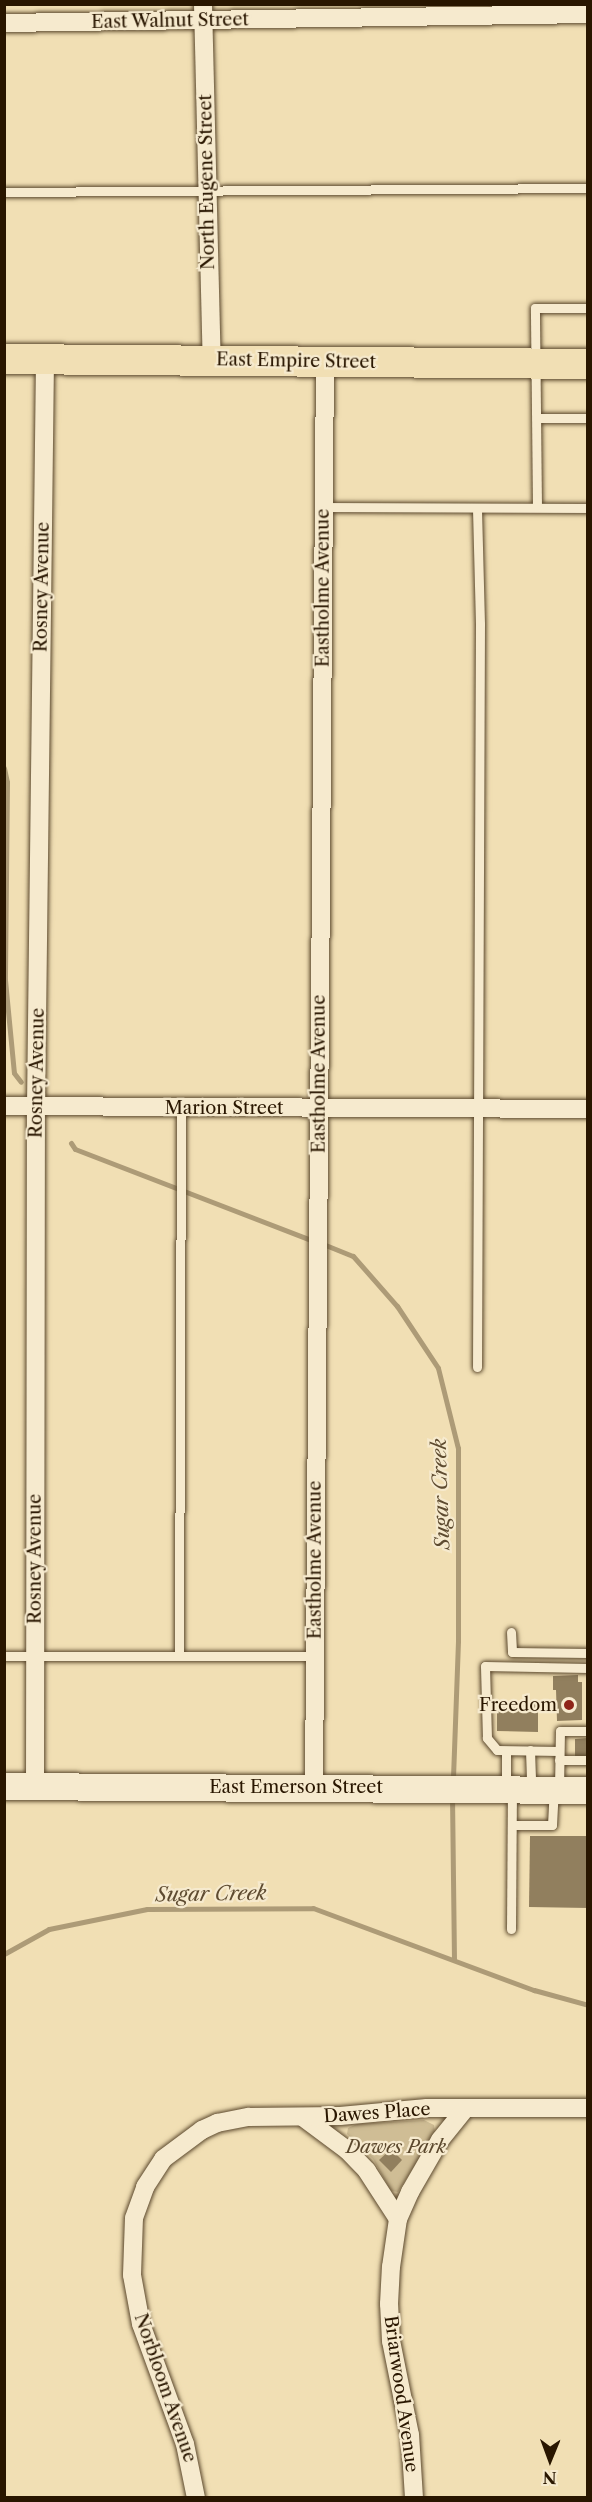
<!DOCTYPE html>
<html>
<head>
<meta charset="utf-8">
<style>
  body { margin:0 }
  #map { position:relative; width:592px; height:2502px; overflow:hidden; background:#f1dfb4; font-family:"Libre Caslon Text",serif }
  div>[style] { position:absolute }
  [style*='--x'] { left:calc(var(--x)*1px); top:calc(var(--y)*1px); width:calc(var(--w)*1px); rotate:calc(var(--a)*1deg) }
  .green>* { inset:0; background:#cfbd95 }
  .stream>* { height:5px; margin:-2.5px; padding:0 2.5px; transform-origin:2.5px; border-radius:2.5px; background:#ad9b77 }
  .building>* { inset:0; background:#917f5e }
  .roads { filter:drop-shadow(0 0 2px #5b482d) drop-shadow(0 0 2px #5b482d) }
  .service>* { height:9px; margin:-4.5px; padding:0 4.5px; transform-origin:4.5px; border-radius:4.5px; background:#f6eace }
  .minor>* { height:18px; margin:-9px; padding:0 9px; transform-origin:9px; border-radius:9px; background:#f6eace }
  .secondary>* { height:27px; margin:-13.5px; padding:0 13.5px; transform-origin:13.5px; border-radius:13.5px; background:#f6eace }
  .primary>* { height:30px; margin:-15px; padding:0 15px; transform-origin:15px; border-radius:15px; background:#f1dfb4 }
  .dots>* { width:16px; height:16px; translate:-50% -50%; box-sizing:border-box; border:3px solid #f6eace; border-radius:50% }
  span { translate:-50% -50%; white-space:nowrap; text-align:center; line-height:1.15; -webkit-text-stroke:4.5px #f6eace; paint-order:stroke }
  .street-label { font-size:18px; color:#291600 }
  .poi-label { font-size:18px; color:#291600 }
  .right { translate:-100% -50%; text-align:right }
  .park-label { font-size:18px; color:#5b482d; font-style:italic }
  .water-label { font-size:20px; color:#5e4b30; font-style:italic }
  .frame { position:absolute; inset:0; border:6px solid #291600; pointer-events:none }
  .north { position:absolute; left:520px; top:2430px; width:60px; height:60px; -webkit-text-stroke:4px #f6eace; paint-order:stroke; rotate:181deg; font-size:16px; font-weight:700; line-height:24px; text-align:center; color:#291600 }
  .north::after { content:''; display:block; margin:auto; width:21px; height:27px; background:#291600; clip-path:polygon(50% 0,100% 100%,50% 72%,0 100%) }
</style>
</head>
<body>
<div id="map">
  <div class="green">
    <i style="clip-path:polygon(424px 2120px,434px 2125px,435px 2133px,398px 2192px,391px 2191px,373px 2159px,347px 2134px,348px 2128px,357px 2124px)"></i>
  </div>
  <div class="stream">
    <i style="--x:4;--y:768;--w:14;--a:78"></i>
    <i style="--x:7;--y:782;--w:198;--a:90.6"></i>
    <i style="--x:5;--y:980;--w:93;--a:84.5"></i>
    <i style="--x:14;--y:1073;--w:11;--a:52"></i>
    <i style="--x:71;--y:1143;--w:7;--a:56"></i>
    <i style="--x:75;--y:1149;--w:256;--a:21.1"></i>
    <i style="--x:323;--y:1244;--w:32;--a:22"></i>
    <i style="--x:353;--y:1256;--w:67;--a:48.7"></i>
    <i style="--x:397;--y:1306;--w:74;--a:56.5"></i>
    <i style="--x:438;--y:1368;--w:82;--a:76"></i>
    <i style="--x:458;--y:1448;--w:193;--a:90"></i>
    <i style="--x:458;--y:1641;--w:139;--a:92.1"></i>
    <i style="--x:452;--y:1796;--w:163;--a:89.3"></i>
    <i style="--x:4;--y:1954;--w:51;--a:-29.1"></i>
    <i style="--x:49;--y:1929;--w:100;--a:-11.5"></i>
    <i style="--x:147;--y:1909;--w:166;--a:-0.3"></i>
    <i style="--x:313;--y:1908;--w:236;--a:20.4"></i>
    <i style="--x:534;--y:1990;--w:56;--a:15.5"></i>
  </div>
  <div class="building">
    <i style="clip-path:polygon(578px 1675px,578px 1682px,582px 1682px,582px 1720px,557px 1721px,556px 1690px,553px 1690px,553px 1676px)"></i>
    <i style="clip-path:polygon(497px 1703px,538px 1703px,538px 1732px,497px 1731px)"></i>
    <i style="clip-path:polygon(588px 1738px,588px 1757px,575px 1757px,575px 1739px)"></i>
    <i style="clip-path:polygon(530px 1836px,588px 1836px,588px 1908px,529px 1907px)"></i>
    <i style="clip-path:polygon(391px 2149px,402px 2160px,391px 2172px,379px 2160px)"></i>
  </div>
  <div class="roads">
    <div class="service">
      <i style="--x:4;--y:192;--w:584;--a:-0.39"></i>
      <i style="--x:537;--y:418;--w:51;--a:0"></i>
      <i style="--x:323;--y:507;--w:265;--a:0.2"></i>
      <i style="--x:537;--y:507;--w:199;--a:-90.6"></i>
      <i style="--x:535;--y:308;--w:53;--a:0"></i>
      <i style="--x:477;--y:509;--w:115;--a:88.5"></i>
      <i style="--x:480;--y:624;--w:743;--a:90.23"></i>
      <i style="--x:511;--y:1632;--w:20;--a:87"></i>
      <i style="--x:512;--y:1652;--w:76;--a:0.8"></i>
      <i style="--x:4;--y:1656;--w:310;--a:0"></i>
      <i style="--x:179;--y:1656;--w:548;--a:-89.79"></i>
      <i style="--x:530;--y:1750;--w:37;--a:88"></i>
      <i style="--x:559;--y:1751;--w:62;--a:-179.1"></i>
      <i style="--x:497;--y:1750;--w:16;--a:-130"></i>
      <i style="--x:487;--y:1738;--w:72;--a:-91.6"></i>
      <i style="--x:485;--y:1666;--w:103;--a:1.1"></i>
      <i style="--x:559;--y:1760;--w:29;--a:0"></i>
      <i style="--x:506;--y:1787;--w:36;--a:-90"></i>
      <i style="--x:559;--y:1788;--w:57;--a:-89"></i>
      <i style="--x:560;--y:1731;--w:28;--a:0"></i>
      <i style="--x:512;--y:1825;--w:40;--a:0"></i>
      <i style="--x:552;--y:1825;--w:33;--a:-87"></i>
      <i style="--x:511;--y:1929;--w:138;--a:-89.6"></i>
    </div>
    <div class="minor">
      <i style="--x:203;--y:4;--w:356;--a:88.6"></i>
      <i style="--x:4;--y:23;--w:584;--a:-0.88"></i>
      <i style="--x:4;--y:1106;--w:584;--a:0.29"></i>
      <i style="--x:35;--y:1786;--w:679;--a:-89.92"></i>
      <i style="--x:36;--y:1107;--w:747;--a:-89.31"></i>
      <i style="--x:314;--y:1787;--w:1425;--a:-89.56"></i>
      <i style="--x:304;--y:2118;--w:54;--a:36.7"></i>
      <i style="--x:347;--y:2150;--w:29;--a:46"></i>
      <i style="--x:367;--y:2171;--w:57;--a:57.1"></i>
      <i style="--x:196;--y:2498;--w:55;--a:-101.5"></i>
      <i style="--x:185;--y:2444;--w:128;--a:-110.1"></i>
      <i style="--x:141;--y:2324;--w:50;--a:-100.4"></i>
      <i style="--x:132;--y:2275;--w:57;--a:-88"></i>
      <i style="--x:134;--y:2218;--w:33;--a:-70"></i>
      <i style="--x:145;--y:2187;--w:33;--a:-57"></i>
      <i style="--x:163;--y:2159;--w:49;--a:-36.6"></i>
      <i style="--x:202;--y:2130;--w:17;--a:-25"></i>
      <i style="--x:217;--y:2123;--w:33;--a:-11"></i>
      <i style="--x:249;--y:2117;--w:91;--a:-0.6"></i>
      <i style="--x:340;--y:2116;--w:87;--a:-5.3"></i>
      <i style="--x:427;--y:2108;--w:161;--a:0"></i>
      <i style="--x:414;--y:2498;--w:63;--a:-93.6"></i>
      <i style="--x:410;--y:2435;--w:96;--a:-101.4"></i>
      <i style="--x:391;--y:2341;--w:37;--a:-93"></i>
      <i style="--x:389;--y:2304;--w:37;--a:-87"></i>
      <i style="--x:391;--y:2267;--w:49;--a:-81.7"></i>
      <i style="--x:398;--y:2219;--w:30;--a:-66"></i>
      <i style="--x:410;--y:2192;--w:60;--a:-60"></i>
      <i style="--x:440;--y:2140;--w:40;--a:-51"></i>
    </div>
    <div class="secondary">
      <i style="--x:4;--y:1786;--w:584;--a:0.39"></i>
    </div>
    <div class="primary">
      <i style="--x:4;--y:359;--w:584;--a:0.49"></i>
    </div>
  </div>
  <div class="dots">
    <i style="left:569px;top:1705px;background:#8f2418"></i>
  </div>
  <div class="street-label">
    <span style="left:170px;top:21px;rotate:-1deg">East Walnut Street</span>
    <span style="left:207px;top:182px;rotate:-91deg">North Eugene Street</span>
    <span style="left:296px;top:361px;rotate:1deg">East Empire Street</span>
    <span style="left:42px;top:587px;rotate:-89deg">Rosney Avenue</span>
    <span style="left:323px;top:588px;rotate:-90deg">Eastholme Avenue</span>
    <span style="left:37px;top:1073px;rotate:-89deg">Rosney Avenue</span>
    <span style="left:319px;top:1074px;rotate:-90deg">Eastholme Avenue</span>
    <span style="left:224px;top:1108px">Marion Street</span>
    <span style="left:35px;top:1559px;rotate:-90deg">Rosney Avenue</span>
    <span style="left:315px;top:1560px;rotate:-90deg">Eastholme Avenue</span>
    <span style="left:296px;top:1787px">East Emerson Street</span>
    <span style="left:377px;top:2113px;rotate:-4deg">Dawes Place</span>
    <span style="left:165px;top:2388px;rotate:71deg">Norbloom Avenue</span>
    <span style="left:401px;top:2394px;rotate:82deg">Briarwood Avenue</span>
  </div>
  <div class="poi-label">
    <span class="right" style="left:557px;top:1705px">Freedom</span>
  </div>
  <div class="park-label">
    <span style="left:396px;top:2147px">Dawes Park</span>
  </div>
  <div class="water-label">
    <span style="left:441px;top:1494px;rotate:-92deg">Sugar Creek</span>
    <span style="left:211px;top:1894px;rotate:-1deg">Sugar Creek</span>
  </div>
  <div class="frame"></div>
  <div class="north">N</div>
</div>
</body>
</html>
